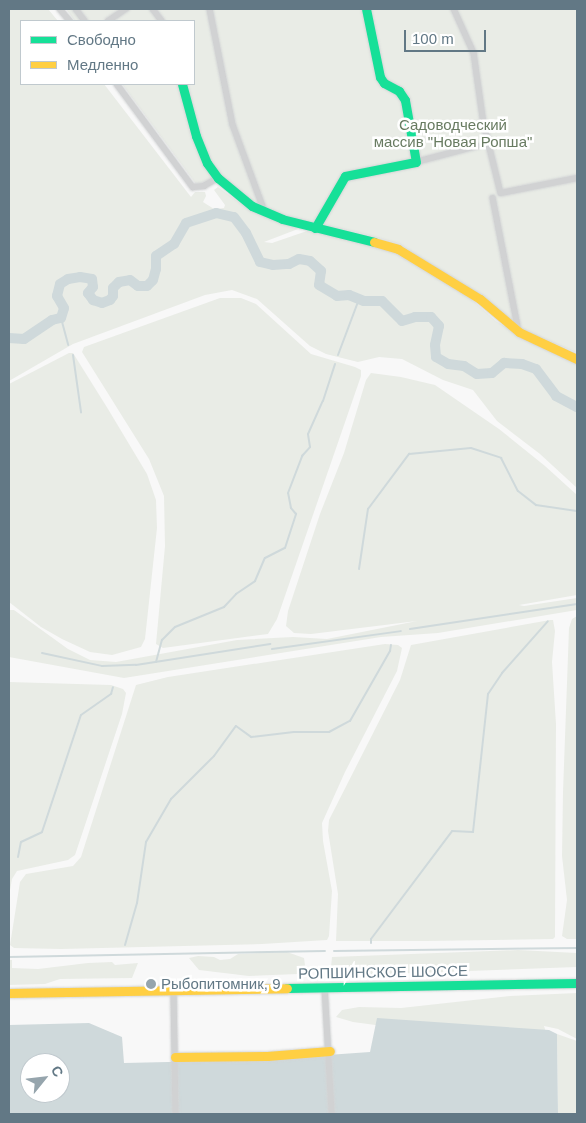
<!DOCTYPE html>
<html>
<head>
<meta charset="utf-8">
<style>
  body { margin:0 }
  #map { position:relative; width:586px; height:1123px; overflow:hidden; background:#f8f8f8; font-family:Arial,sans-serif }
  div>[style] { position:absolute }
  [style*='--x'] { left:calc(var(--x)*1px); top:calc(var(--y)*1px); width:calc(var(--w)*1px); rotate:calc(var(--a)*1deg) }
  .green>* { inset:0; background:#e9ece6 }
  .water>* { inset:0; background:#cfd9db }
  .stream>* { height:2px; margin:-1px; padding:0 1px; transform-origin:1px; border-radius:1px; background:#cfd9db }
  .river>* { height:10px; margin:-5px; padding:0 5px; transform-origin:5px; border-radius:5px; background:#cfd9db }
  .roads { filter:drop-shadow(0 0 1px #d3d5d6) drop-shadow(0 0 1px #d3d5d6) }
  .street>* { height:5.5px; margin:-2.75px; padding:0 2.75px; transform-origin:2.75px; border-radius:2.75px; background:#d1d2d3 }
  .fast>* { height:9px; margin:-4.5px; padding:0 4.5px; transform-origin:4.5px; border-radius:4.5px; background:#16e098 }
  .slow>* { height:9px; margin:-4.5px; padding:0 4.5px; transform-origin:4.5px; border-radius:4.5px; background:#ffcf43 }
  .dots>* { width:14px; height:14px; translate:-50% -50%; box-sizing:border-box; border:2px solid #fff; border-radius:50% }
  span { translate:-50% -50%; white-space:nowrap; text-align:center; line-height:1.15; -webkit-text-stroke:5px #fff; paint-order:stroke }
  .park-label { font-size:15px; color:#687b61 }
  .street-label { font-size:15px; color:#627885 }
  .poi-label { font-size:15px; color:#627885 }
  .left { translate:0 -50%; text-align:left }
  .frame { position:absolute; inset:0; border:10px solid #627885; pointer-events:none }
  .legend { position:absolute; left:20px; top:20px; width:175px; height:65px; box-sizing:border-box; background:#fff; border:1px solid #c0c9ce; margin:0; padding:6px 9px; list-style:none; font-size:15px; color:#627885 }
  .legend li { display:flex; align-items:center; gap:10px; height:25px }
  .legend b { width:25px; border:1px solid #c0c9ce }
  .north { position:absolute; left:20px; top:1053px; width:50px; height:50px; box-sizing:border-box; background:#fff; border:1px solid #c0c9ce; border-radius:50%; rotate:61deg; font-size:14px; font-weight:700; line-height:20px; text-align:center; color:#627885 }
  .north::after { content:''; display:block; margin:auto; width:18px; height:22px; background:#96a5ad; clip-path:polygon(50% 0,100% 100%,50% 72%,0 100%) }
  .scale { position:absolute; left:404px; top:30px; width:82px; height:22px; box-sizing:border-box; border:2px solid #627885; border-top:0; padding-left:6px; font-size:15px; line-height:18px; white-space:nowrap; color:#627885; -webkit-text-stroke:4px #fff; paint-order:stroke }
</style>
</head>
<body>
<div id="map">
  <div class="green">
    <i style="clip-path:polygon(9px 9px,48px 9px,58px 21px,21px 21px,21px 84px,104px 84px,191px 197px,195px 192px,205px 192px,206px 196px,203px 202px,214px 209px,224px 208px,225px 205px,214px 190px,218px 187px,251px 211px,298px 229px,264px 242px,272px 243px,307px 231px,358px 240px,392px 251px,471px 299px,496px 321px,515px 333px,577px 362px,577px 488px,540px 454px,497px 421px,473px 390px,443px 380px,402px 359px,379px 357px,358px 362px,326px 354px,310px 346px,257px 299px,232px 290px,205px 295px,73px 344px,9px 381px)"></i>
    <i style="clip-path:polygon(66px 9px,577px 9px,577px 353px,519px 328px,400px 244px,360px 233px,283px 216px,253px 202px,222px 181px,196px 184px,122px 84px,194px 84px,194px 21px,75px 21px)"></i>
    <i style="clip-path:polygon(220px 298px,241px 298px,256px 304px,311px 354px,355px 367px,361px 370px,361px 376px,277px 619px,268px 634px,163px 648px,156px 644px,165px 546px,164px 496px,149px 459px,82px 352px,84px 347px)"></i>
    <i style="clip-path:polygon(69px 353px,73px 353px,108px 409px,147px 474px,156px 500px,157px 528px,145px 639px,141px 647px,112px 655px,90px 652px,62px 639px,41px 627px,9px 602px,9px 384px)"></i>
    <i style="clip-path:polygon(371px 373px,401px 377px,435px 385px,499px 429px,545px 466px,577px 495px,577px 595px,519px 605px,524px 606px,577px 598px,577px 610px,438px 633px,381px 637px,124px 678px,9px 657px,9px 610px,14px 610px,68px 649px,90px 660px,116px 662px,237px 640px,293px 637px,327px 639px,417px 621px,311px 634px,294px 633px,286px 626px,288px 611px,320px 514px,344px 453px,366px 380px)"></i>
    <i style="clip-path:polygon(577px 616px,577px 939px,567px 939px,562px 936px,567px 900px,562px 856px,563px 792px,569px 628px,572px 619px)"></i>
    <i style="clip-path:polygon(550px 620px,553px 620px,555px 631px,552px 662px,556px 724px,555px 937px,553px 939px,426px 941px,336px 941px,338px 894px,328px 831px,329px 820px,400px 680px,411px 645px)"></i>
    <i style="clip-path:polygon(385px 644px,398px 645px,402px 648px,397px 671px,345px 772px,322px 823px,323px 841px,332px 891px,329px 936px,327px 940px,262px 944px,61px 949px,14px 948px,10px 945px,20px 882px,26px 874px,73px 866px,81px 857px,136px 685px,168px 677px)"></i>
    <i style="clip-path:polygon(9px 682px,111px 685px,123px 689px,126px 693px,122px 714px,75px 855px,68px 860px,17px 871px,12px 879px,9px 896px)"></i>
    <i style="clip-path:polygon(518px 950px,577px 953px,577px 967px,330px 976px,332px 957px)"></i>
    <i style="clip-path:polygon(287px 952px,304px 958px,305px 965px,298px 974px,249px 976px,199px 970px,189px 958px,198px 956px,214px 957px,220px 960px,230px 959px,238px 954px)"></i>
    <i style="clip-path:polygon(9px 960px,12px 960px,12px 968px,38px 969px,88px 963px,112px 962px,115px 965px,138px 963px,132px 978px,60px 979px,45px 984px,9px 985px)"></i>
    <i style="clip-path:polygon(577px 993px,577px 1039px,558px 1029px,544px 1026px,547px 1035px,383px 1026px,353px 1022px,336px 1017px,342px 1010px,359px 1007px,401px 1008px,510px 996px)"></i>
    <i style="clip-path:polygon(557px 1034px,577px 1041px,577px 1114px,558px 1114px)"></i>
  </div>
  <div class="water">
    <i style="clip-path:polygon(evenodd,377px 1018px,549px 1030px,557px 1034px,558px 1114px,9px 1114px,9px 1025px,89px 1023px,122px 1037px,124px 1063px,256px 1060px,370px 1052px,377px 1018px,30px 1063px,60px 1063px,60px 1093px,30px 1093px,30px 1063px)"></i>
  </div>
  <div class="stream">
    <i style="--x:61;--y:318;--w:28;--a:75"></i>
    <i style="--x:73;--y:355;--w:58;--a:82"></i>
    <i style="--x:338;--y:355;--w:60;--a:-69.4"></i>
    <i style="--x:359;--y:569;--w:61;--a:-81.5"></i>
    <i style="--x:368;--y:509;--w:69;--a:-53.3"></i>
    <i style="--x:409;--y:454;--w:62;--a:-5.5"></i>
    <i style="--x:471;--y:448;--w:32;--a:18"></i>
    <i style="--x:501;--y:458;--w:37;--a:63"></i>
    <i style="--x:518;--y:491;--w:23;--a:38"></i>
    <i style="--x:536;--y:505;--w:41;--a:8.3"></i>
    <i style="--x:410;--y:629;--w:169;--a:-8.5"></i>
    <i style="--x:272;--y:649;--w:130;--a:-7.9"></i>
    <i style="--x:42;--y:653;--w:61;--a:12.2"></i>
    <i style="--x:102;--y:666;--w:34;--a:-2"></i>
    <i style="--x:136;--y:665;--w:136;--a:-8.9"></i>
    <i style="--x:156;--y:662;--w:23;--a:-75"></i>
    <i style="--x:162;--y:640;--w:18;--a:-45"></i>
    <i style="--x:175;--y:627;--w:53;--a:-22.2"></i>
    <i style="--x:224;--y:607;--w:18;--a:-47"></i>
    <i style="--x:236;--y:594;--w:23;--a:-34"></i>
    <i style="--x:255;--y:581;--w:25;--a:-67"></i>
    <i style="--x:265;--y:558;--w:22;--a:-27"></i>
    <i style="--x:285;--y:548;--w:36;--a:-72"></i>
    <i style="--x:296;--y:514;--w:8;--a:-130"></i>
    <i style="--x:291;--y:508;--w:15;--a:-101"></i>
    <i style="--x:288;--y:493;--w:40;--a:-69"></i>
    <i style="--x:302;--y:456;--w:12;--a:-48"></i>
    <i style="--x:310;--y:447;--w:13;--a:-99"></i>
    <i style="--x:308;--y:434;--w:36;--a:-66"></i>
    <i style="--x:323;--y:401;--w:39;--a:-72"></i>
    <i style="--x:18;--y:857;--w:15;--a:-79"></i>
    <i style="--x:21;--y:842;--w:23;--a:-25"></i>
    <i style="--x:42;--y:832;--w:123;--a:-71.6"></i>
    <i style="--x:81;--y:715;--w:37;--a:-35"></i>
    <i style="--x:111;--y:694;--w:7;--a:-74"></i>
    <i style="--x:371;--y:943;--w:4;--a:-90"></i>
    <i style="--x:371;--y:939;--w:135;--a:-53.1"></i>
    <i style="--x:452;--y:831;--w:21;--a:3"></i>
    <i style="--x:473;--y:832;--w:139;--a:-83.8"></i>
    <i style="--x:488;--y:694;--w:25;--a:-56"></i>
    <i style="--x:502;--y:673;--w:69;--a:-48.5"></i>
    <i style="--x:125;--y:945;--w:44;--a:-74.1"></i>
    <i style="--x:137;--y:903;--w:62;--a:-81.6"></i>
    <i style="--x:146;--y:842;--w:50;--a:-59.8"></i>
    <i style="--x:171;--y:799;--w:61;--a:-45"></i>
    <i style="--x:214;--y:756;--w:37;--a:-54"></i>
    <i style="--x:236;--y:726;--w:19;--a:36"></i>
    <i style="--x:251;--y:737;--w:43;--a:-6.6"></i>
    <i style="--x:294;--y:732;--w:35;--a:0"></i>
    <i style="--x:329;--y:732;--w:24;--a:-28"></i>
    <i style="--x:350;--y:721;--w:81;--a:-60.3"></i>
    <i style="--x:390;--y:651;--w:6;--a:-81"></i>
    <i style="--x:334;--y:951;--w:243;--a:-0.7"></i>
    <i style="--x:9;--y:957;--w:316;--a:-1.1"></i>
  </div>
  <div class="river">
    <i style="--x:9;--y:338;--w:15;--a:4"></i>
    <i style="--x:24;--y:339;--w:34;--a:-34"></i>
    <i style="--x:52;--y:320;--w:9;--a:-13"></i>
    <i style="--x:61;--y:318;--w:10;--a:-73"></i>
    <i style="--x:64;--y:308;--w:14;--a:-120"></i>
    <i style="--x:57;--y:296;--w:12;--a:-76"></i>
    <i style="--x:60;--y:284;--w:9;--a:-32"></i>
    <i style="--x:68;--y:279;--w:12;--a:-9"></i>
    <i style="--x:80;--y:277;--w:12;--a:9"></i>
    <i style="--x:92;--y:279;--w:8;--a:83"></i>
    <i style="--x:93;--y:287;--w:8;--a:130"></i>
    <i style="--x:88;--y:293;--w:9;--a:54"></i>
    <i style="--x:93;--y:300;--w:9;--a:18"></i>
    <i style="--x:102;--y:303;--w:9;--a:-21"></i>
    <i style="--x:110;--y:300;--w:5;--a:-53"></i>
    <i style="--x:113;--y:296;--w:8;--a:-90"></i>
    <i style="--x:113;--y:288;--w:8;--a:-45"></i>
    <i style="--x:119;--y:282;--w:11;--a:-10"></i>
    <i style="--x:130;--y:280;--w:10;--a:37"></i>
    <i style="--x:138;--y:286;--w:9;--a:0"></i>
    <i style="--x:147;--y:286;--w:8;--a:-45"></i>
    <i style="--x:153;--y:280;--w:11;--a:-75"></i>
    <i style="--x:156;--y:269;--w:13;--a:-90"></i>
    <i style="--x:156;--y:256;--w:22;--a:-34"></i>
    <i style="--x:174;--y:244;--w:24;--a:-60"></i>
    <i style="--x:186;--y:223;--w:32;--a:-18"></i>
    <i style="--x:216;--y:213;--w:18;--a:13"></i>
    <i style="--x:234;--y:217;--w:20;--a:53"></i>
    <i style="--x:246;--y:233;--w:32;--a:64"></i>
    <i style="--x:260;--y:262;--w:13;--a:13"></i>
    <i style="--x:273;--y:265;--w:16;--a:-4"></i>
    <i style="--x:289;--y:264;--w:11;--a:-27"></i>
    <i style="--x:299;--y:259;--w:11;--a:10"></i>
    <i style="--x:310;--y:261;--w:15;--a:42"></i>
    <i style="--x:321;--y:271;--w:14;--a:98"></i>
    <i style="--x:319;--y:285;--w:21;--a:31"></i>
    <i style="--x:337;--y:296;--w:12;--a:-5"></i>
    <i style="--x:349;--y:295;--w:16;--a:22"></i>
    <i style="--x:364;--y:301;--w:18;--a:0"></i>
    <i style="--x:382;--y:301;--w:28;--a:45"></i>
    <i style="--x:402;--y:321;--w:14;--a:-17"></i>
    <i style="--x:415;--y:317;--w:16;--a:0"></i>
    <i style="--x:431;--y:317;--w:12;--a:48"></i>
    <i style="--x:439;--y:326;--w:19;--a:102"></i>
    <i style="--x:435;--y:345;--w:12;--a:85"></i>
    <i style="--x:436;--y:357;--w:14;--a:30"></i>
    <i style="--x:448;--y:364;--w:16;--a:7"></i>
    <i style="--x:464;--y:366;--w:15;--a:32"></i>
    <i style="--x:477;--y:374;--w:15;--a:-4"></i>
    <i style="--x:492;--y:373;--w:16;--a:-40"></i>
    <i style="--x:504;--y:363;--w:18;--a:3"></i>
    <i style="--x:522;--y:364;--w:15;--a:20"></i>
    <i style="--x:536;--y:369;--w:34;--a:53"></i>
    <i style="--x:556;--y:396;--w:24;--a:28"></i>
  </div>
  <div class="roads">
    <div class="street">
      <i style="--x:60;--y:9;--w:16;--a:50"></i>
      <i style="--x:76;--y:9;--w:15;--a:53"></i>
      <i style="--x:153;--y:9;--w:15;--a:53"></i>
      <i style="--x:210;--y:9;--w:118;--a:78.8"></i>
      <i style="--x:233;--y:125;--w:93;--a:69.8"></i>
      <i style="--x:454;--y:9;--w:48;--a:65.6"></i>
      <i style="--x:474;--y:53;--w:72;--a:82"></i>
      <i style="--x:484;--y:124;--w:71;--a:76.2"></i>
      <i style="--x:501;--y:193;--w:77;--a:-11.2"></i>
      <i style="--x:108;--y:21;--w:22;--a:-34"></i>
      <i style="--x:117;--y:84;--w:128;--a:53.6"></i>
      <i style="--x:193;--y:187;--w:11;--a:-5"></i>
      <i style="--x:204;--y:186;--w:16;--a:-30"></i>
      <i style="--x:416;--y:162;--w:63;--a:-14.7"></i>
      <i style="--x:493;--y:198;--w:136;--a:79"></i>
      <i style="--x:325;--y:987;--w:127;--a:86.8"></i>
      <i style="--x:174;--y:990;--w:124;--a:89.1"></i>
    </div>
    <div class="fast">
      <i style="--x:182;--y:84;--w:54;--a:74.9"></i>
      <i style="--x:196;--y:136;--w:29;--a:68"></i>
      <i style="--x:207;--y:163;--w:19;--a:54"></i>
      <i style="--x:218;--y:178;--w:44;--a:39.5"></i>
      <i style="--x:252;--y:206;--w:33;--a:23"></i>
      <i style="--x:282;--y:219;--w:95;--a:14"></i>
      <i style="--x:315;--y:228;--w:60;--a:-60"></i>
      <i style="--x:345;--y:176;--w:72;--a:-11.2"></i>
      <i style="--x:416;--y:162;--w:63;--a:-100.1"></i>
      <i style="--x:405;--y:100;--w:11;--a:-124"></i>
      <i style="--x:399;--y:91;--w:17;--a:-152"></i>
      <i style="--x:384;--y:83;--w:7;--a:-124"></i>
      <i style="--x:380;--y:77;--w:69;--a:-101.6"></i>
      <i style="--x:287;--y:988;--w:290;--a:-1"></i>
    </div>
    <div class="slow">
      <i style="--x:374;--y:242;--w:25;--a:16"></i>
      <i style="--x:398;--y:249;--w:96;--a:31.4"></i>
      <i style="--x:480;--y:299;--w:51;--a:40.2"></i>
      <i style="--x:519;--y:332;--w:64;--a:25"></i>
      <i style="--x:9;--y:993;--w:278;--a:-1"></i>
      <i style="--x:175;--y:1057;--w:92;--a:-0.6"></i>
      <i style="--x:267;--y:1056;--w:63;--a:-4.5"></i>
    </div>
  </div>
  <div class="dots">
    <i style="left:151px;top:984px;background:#96a5ad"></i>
  </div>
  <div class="park-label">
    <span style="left:453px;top:133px">Садоводческий<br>массив "Новая Ропша"</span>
  </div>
  <div class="street-label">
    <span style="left:383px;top:972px;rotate:-1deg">РОПШИНСКОЕ ШОССЕ</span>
  </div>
  <div class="poi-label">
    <span class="left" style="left:161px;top:984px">Рыбопитомник, 9</span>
  </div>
  <div class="frame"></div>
  <ul class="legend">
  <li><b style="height:6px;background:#16e098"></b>Свободно</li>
  <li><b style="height:6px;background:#ffcf43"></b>Медленно</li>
  </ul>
  <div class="north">С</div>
  <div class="scale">100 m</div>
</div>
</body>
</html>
